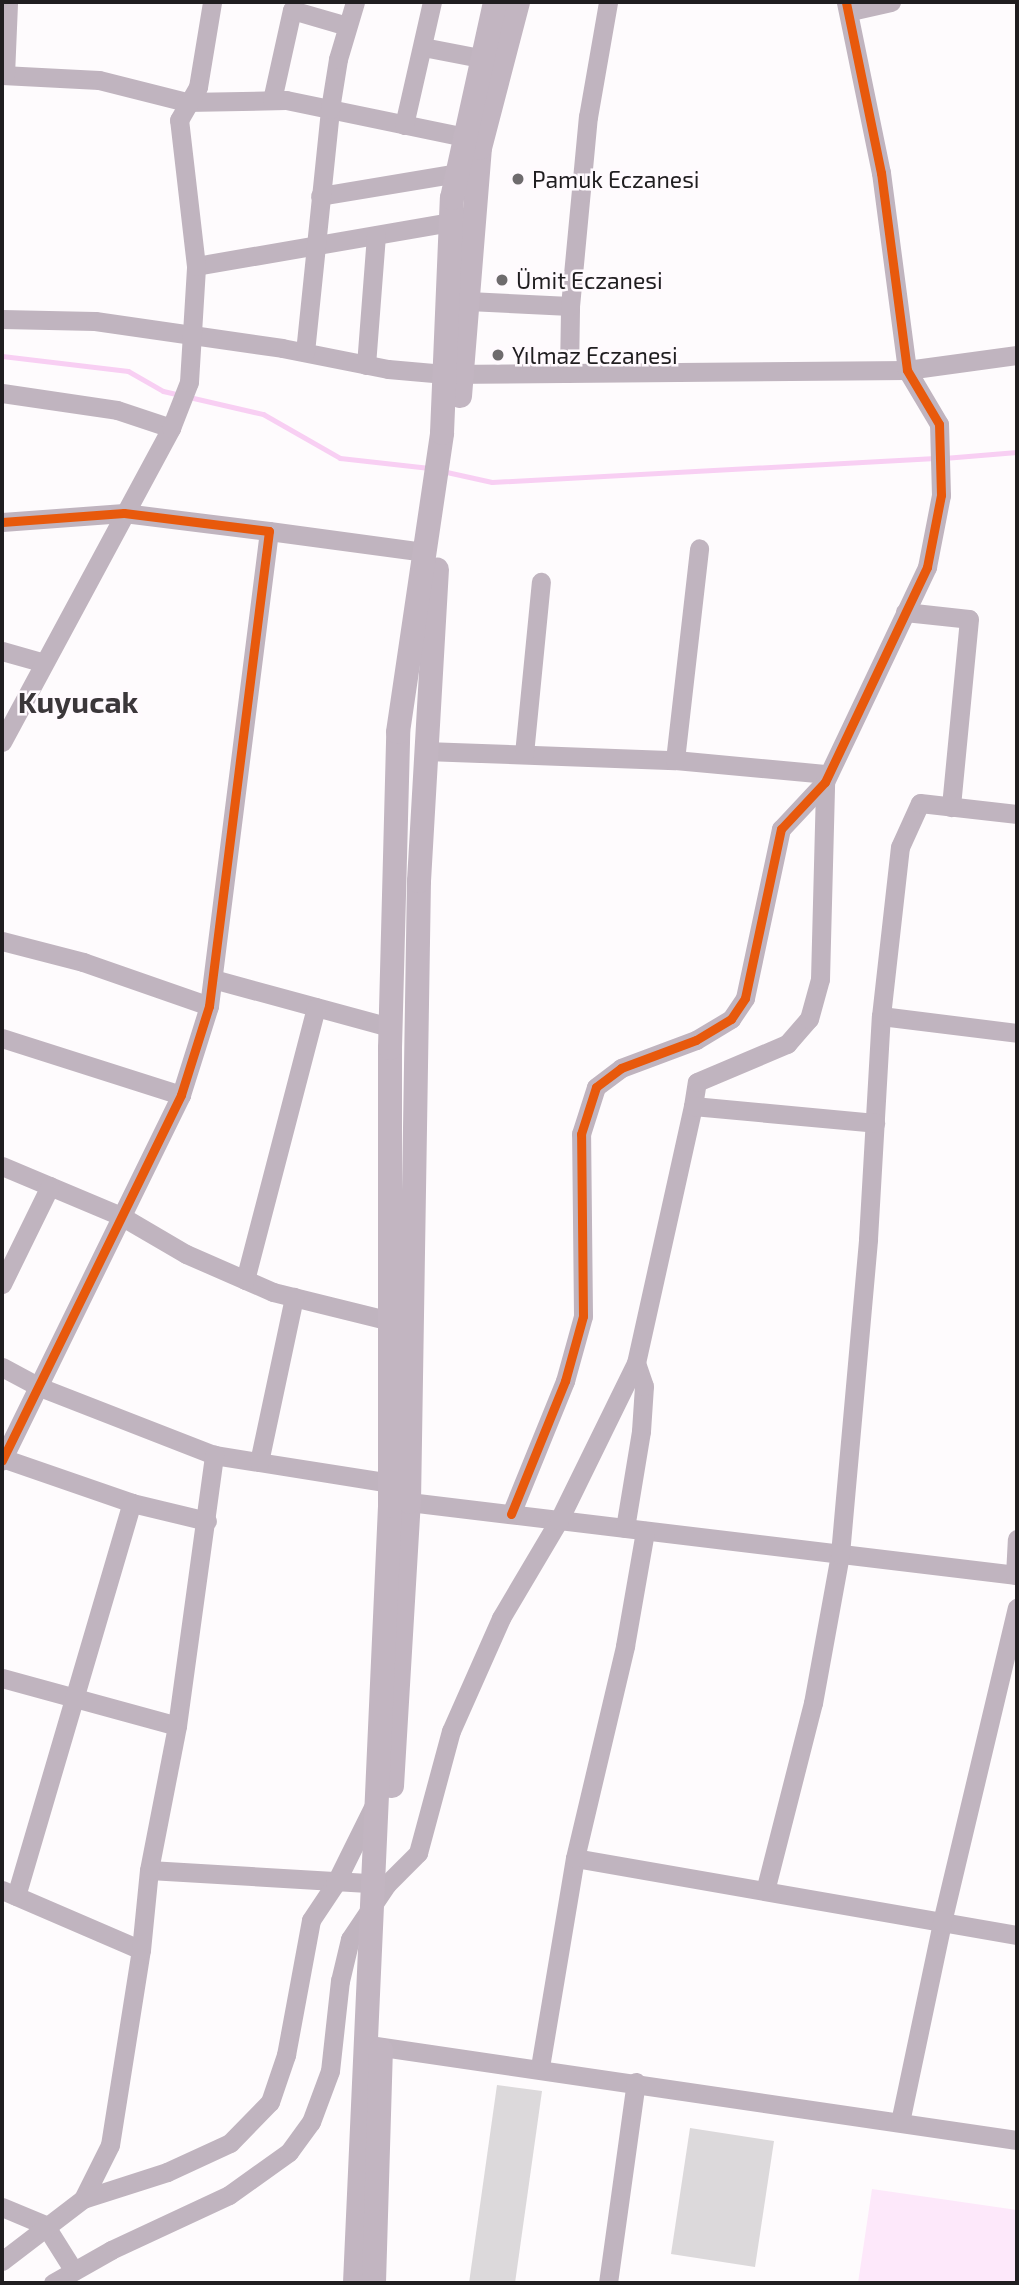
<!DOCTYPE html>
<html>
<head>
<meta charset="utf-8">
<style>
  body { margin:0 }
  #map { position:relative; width:1019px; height:2285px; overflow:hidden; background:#fefbfd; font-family:"Exo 2",sans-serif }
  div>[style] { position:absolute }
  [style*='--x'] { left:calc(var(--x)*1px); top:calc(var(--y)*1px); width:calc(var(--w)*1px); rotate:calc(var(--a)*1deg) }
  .green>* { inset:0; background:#fde8fa }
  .stream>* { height:5px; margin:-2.5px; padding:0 2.5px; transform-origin:2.5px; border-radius:2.5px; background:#f8cff3 }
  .building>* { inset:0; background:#dcd9db }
  .minor>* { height:19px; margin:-9.5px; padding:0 9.5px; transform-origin:9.5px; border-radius:9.5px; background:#c0b4bf }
  .major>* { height:24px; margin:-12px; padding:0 12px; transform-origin:12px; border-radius:12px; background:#c2b5c1 }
  .cycleway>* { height:9px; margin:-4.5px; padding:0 4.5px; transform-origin:4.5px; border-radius:4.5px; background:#e8590c }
  .dots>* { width:19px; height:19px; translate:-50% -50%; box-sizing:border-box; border:4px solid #fffafe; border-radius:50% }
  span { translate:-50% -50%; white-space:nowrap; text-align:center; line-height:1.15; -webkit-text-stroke:5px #fffafe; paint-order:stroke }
  .poi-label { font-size:23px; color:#201e20 }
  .left { translate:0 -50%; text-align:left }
  .district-label { font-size:30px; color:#3b373a; font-weight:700 }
  .frame { position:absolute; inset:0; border:4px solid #201e20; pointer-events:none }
</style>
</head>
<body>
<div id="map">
  <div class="green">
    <i style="clip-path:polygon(872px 2189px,1017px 2210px,1017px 2283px,858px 2283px)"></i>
  </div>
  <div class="stream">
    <i style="--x:2;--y:356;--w:127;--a:6.8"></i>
    <i style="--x:128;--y:371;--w:40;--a:29.7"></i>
    <i style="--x:163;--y:391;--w:103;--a:13"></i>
    <i style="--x:263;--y:414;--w:89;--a:29.7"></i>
    <i style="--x:340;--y:458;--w:90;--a:6.4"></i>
    <i style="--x:944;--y:458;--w:73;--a:-4.7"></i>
    <i style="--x:442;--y:471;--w:51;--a:12.4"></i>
    <i style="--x:492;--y:482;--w:444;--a:-3.1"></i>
  </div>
  <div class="building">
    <i style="clip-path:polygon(497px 2085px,542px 2091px,515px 2283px,469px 2283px)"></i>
    <i style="clip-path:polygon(690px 2128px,774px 2141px,755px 2267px,671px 2254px)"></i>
  </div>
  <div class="minor">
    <i style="--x:851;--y:11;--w:41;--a:-12.7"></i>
    <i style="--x:423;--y:47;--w:58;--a:10.9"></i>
    <i style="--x:2;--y:75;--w:97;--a:3"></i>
    <i style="--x:99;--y:80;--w:90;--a:14.2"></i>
    <i style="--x:186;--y:102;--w:100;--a:-1.1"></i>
    <i style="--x:286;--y:100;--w:182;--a:11.7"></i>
    <i style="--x:5;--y:75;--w:73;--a:-87.6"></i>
    <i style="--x:272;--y:100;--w:92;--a:-77.5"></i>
    <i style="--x:292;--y:10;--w:57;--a:16.2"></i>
    <i style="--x:404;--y:125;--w:126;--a:-77.2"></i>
    <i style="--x:320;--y:196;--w:139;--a:-9.5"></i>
    <i style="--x:196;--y:266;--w:259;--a:-9.8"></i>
    <i style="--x:468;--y:301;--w:102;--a:2.8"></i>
    <i style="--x:2;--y:319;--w:93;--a:1.2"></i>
    <i style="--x:95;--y:321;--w:189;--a:8.2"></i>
    <i style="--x:282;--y:348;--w:108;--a:11.2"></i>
    <i style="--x:388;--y:369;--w:57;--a:5"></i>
    <i style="--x:445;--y:374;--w:462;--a:-0.5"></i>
    <i style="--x:907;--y:370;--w:111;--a:-7.8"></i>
    <i style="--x:305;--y:352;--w:244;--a:-84.1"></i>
    <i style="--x:330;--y:109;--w:51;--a:-80.9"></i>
    <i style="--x:338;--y:59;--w:59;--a:-73.4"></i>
    <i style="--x:366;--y:365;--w:130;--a:-85.6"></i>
    <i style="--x:569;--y:373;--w:67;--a:-89.1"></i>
    <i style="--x:570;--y:306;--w:190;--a:-84.6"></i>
    <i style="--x:588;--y:117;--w:117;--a:-80.1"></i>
    <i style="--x:2;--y:393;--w:116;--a:8.4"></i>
    <i style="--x:117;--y:410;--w:57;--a:18.4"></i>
    <i style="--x:2;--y:522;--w:122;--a:-4.2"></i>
    <i style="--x:124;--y:513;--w:146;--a:7.1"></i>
    <i style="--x:269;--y:531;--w:479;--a:97.2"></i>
    <i style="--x:209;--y:1006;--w:93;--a:107.5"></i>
    <i style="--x:181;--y:1095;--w:407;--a:116.1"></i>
    <i style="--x:269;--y:531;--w:156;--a:7.7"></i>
    <i style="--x:905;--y:612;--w:64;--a:6.2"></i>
    <i style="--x:969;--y:619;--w:189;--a:95.5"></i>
    <i style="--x:2;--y:651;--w:41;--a:15.8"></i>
    <i style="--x:2;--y:742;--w:357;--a:-61.7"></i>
    <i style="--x:171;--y:428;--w:49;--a:-68.6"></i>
    <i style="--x:189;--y:382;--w:116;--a:-86.5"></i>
    <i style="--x:196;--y:266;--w:147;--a:-96.6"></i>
    <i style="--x:179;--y:120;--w:38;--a:-60"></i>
    <i style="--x:198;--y:87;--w:86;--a:-80.6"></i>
    <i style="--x:425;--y:751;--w:250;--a:2.1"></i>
    <i style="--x:675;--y:760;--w:153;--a:5.3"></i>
    <i style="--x:524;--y:754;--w:173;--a:-84.4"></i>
    <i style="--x:675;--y:760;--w:213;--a:-83.5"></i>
    <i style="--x:2;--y:941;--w:84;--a:14.5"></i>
    <i style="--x:83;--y:962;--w:133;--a:19.2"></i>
    <i style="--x:213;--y:979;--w:183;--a:15.2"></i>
    <i style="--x:881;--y:1016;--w:137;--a:7.1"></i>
    <i style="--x:2;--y:1038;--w:188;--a:17.7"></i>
    <i style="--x:693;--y:1106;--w:24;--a:-81"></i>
    <i style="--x:697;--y:1082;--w:98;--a:-22.9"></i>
    <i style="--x:787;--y:1044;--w:33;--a:-49"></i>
    <i style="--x:809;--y:1019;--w:41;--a:-74.6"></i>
    <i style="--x:820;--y:979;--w:197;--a:-88.5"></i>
    <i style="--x:2;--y:1166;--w:129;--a:22.8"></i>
    <i style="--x:121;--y:1216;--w:75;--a:30.3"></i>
    <i style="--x:186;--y:1254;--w:95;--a:23.6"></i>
    <i style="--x:273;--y:1292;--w:121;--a:13.9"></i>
    <i style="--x:245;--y:1280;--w:282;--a:-75.4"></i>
    <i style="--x:2;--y:1284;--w:109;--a:-63.9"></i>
    <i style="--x:2;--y:1367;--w:40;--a:28"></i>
    <i style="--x:37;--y:1386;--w:190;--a:21.3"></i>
    <i style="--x:214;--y:1455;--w:179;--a:9"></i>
    <i style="--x:5;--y:1459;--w:134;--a:19.1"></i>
    <i style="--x:132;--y:1503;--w:77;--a:13.5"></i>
    <i style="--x:259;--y:1462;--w:169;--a:-78"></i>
    <i style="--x:396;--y:1505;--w:13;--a:-13"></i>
    <i style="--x:409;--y:1502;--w:612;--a:6.85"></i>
    <i style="--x:511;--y:1514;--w:144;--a:-67.9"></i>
    <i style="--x:565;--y:1381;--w:67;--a:-74.5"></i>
    <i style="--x:583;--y:1316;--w:182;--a:-90.6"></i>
    <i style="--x:581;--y:1134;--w:49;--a:-72.3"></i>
    <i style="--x:596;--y:1087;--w:31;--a:-37"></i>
    <i style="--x:621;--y:1068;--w:80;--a:-20.5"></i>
    <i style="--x:696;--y:1040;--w:41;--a:-31"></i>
    <i style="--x:731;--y:1019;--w:25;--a:-56"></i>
    <i style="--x:745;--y:998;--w:173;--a:-78"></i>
    <i style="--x:781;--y:829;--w:64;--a:-46.9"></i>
    <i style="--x:825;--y:782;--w:238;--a:-64.6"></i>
    <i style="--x:927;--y:567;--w:73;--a:-79"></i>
    <i style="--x:941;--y:495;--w:71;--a:-91.6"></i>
    <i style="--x:939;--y:424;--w:63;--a:-120.7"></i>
    <i style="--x:907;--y:370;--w:199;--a:-97.5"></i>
    <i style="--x:881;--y:173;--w:175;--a:-101.6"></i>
    <i style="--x:625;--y:1528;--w:98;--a:-80.6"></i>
    <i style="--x:641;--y:1431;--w:45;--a:-86.2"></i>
    <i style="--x:644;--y:1386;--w:24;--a:-109"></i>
    <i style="--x:1015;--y:1575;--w:36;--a:-87"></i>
    <i style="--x:2;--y:1678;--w:181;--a:15.3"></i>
    <i style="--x:575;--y:1858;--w:449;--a:9.9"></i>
    <i style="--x:149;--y:1870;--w:236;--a:3.4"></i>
    <i style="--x:2;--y:1890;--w:151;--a:23.3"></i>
    <i style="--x:765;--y:1891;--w:194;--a:-75.7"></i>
    <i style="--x:813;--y:1703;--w:151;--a:-79.7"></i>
    <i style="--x:840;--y:1554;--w:316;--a:-84.9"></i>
    <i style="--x:868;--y:1239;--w:223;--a:-86.7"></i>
    <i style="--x:881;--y:1016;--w:170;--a:-83.6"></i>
    <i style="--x:900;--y:847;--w:48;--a:-65.6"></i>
    <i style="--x:920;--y:803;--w:98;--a:6.5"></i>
    <i style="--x:16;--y:1896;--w:410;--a:-73.6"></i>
    <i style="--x:369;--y:2045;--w:655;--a:8.34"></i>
    <i style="--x:540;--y:2067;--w:212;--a:-80.5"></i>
    <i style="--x:575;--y:1858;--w:218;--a:-76.7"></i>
    <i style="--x:625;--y:1646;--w:117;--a:-80.1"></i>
    <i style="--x:900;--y:2122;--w:204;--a:-78.1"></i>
    <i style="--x:942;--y:1922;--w:323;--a:-76.6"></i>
    <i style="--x:83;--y:2199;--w:60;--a:-63.4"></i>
    <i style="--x:110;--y:2145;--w:197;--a:-81"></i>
    <i style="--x:141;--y:1950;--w:80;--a:-84.3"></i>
    <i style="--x:149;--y:1870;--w:147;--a:-79"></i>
    <i style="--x:177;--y:1726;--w:274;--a:-82.2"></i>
    <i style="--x:2;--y:2207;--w:47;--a:22.7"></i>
    <i style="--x:45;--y:2225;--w:54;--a:57.8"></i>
    <i style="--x:2;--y:2261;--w:102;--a:-37.4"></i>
    <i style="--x:83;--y:2199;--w:88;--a:-17.8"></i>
    <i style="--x:167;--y:2172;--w:69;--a:-24.7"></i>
    <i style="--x:230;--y:2143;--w:57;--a:-45.7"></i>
    <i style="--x:270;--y:2102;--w:50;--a:-71.2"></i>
    <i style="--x:286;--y:2055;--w:137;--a:-79.5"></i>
    <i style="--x:311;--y:1920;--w:43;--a:-56.3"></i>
    <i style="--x:335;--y:1884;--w:88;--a:-63.7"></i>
    <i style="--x:53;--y:2283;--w:67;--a:-29.6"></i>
    <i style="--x:111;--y:2250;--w:130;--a:-25"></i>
    <i style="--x:229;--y:2195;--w:74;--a:-35.6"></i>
    <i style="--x:289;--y:2152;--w:37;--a:-54"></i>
    <i style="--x:311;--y:2122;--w:54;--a:-69.6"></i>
    <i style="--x:330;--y:2071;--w:91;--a:-83.7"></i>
    <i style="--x:340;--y:1981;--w:43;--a:-76.6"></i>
    <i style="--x:350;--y:1939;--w:66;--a:-56.1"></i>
    <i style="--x:387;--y:1884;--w:44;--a:-45"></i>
    <i style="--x:418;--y:1853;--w:126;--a:-74.9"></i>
    <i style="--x:451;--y:1731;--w:124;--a:-66.1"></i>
    <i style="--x:501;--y:1618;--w:114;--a:-59.4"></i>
    <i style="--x:559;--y:1520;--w:175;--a:-63.9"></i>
    <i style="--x:636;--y:1363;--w:263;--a:-77.5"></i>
    <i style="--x:693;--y:1106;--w:183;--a:5.3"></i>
    <i style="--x:608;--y:2283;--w:203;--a:-82.1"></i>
  </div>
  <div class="major">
    <i style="--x:460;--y:396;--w:249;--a:-85.4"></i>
    <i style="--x:480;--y:148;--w:151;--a:-75.4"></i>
    <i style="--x:392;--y:1786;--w:285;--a:-86.6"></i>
    <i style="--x:409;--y:1502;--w:621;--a:-89.08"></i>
    <i style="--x:419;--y:881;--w:312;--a:-86.7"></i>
    <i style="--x:355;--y:2283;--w:778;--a:-87.42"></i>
    <i style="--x:390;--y:1506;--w:458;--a:-90"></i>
    <i style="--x:390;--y:1048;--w:316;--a:-88.5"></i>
    <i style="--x:398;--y:732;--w:302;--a:-81.6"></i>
    <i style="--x:442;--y:433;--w:235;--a:-87.6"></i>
    <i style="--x:452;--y:198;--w:201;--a:-77.6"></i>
    <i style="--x:374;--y:2283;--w:233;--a:-88.3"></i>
  </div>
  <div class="cycleway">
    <i style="--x:2;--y:522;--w:122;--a:-4.2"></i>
    <i style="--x:124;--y:513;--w:146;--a:7.1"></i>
    <i style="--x:269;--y:531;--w:479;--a:97.2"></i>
    <i style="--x:209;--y:1006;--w:93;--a:107.5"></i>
    <i style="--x:181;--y:1095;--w:407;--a:116.1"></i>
    <i style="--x:511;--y:1514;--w:144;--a:-67.9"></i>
    <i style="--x:565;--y:1381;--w:67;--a:-74.5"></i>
    <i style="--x:583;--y:1316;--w:182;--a:-90.6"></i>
    <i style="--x:581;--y:1134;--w:49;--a:-72.3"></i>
    <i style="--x:596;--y:1087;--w:31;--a:-37"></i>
    <i style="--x:621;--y:1068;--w:80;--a:-20.5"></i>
    <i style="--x:696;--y:1040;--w:41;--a:-31"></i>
    <i style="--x:731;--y:1019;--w:25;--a:-56"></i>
    <i style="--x:745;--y:998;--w:173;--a:-78"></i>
    <i style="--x:781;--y:829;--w:64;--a:-46.9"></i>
    <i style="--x:825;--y:782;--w:238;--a:-64.6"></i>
    <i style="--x:927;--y:567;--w:73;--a:-79"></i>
    <i style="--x:941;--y:495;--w:71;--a:-91.6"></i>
    <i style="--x:939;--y:424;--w:63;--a:-120.7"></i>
    <i style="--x:907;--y:370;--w:199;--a:-97.5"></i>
    <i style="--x:881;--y:173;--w:175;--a:-101.6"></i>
  </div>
  <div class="dots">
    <i style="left:518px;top:179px;background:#6e6b6d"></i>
    <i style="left:502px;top:280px;background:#6e6b6d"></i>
    <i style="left:498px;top:355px;background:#6e6b6d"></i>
  </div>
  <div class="poi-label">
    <span class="left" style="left:532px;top:179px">Pamuk Eczanesi</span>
    <span class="left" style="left:516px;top:280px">Ümit Eczanesi</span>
    <span class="left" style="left:512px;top:355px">Yılmaz Eczanesi</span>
  </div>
  <div class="district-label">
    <span style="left:78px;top:701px">Kuyucak</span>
  </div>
  <div class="frame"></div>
</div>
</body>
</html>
